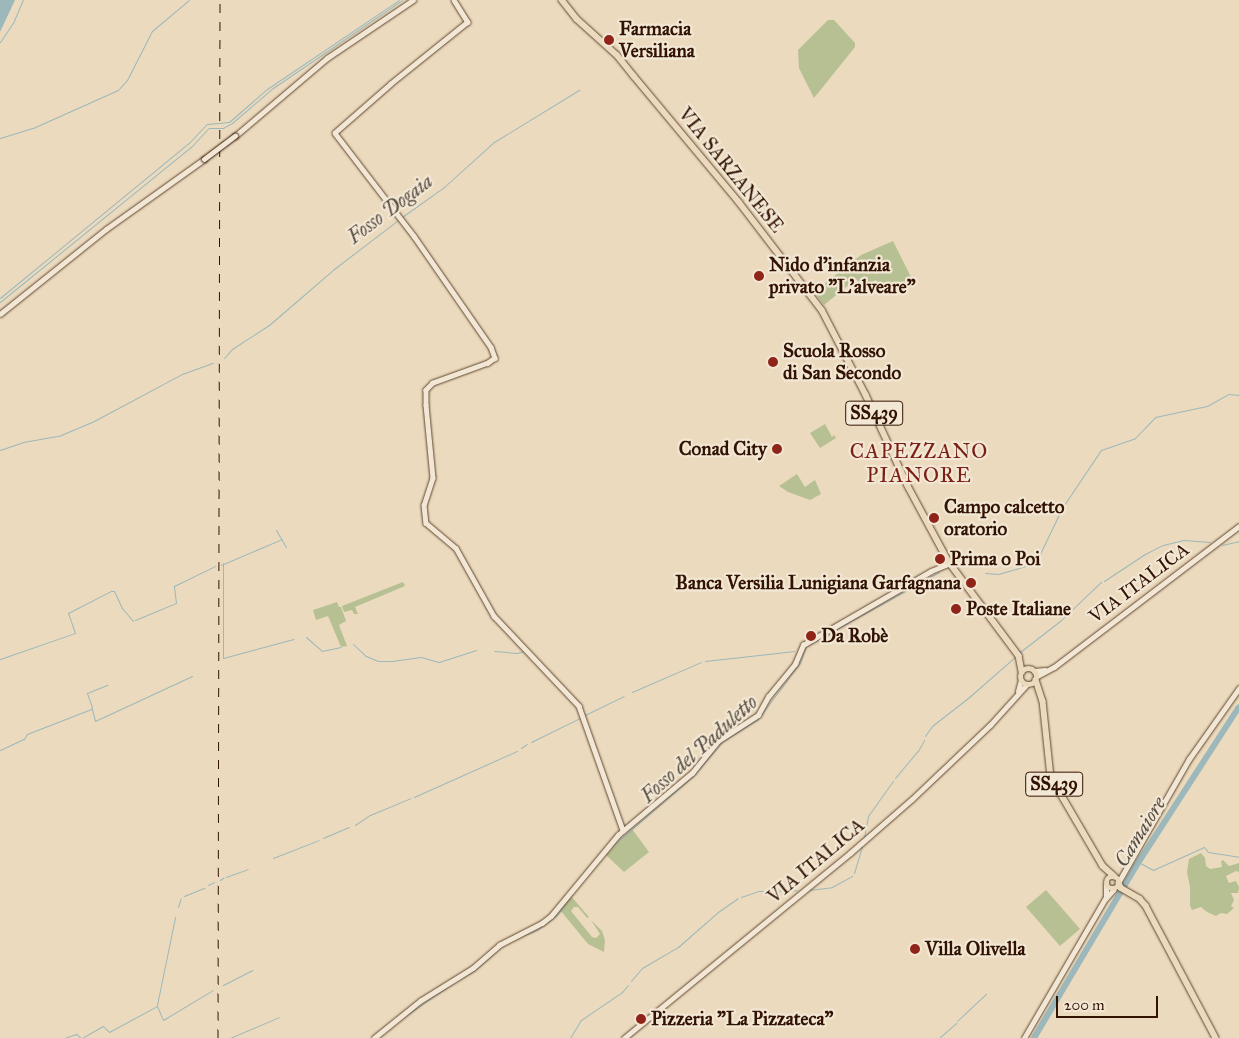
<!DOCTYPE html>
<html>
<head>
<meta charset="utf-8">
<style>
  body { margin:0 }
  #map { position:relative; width:1239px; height:1038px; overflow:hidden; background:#ebdabd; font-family:"IM FELL Great Primer",serif }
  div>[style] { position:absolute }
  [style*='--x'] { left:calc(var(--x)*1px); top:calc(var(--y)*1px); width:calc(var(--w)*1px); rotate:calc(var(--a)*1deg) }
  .green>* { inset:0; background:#b7c092 }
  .water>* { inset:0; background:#9cb8bb }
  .stream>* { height:1px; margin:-0.5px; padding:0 0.5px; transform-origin:0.5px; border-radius:0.5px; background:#9cb8bb }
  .river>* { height:6px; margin:-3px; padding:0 3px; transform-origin:3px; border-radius:3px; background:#9cb8bb }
  .roads { filter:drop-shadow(0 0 1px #604530) drop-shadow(0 0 1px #604530) }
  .tertiary>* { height:4.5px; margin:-2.25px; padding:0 2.25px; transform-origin:2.25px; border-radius:2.25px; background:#f2e7d4 }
  .secondary>* { height:5px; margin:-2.5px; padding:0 2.5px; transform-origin:2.5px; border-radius:2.5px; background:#f2e7d4 }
  .primary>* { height:5.5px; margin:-2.75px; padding:0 2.75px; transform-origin:2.75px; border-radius:2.75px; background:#ebdabd }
  .primary>.ring { margin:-2.75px; padding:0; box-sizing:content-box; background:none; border:5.5px solid #ebdabd; border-radius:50% }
  .rail>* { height:1px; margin-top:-0.5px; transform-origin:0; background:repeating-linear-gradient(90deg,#321301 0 9px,transparent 0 18px) }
  .bridges { filter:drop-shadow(0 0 1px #321301) drop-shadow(0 0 1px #321301) }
  .secondary-bridge>* { height:5px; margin:-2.5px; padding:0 2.5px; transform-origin:2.5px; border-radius:2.5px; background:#f2e7d4 }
  .dots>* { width:14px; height:14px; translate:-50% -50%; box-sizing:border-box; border:2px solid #f2e7d4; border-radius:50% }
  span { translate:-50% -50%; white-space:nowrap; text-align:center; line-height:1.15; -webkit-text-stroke:4.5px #f2e7d4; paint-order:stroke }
  .shield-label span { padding:1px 4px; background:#f2e7d4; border:1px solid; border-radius:4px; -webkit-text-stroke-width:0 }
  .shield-label { font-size:18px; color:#321301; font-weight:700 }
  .poi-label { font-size:19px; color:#321301; font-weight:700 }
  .left { translate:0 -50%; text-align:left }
  .right { translate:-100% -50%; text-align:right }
  .street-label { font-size:19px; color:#321301 }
  .water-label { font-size:20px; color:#574d42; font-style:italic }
  .quarter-label { font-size:21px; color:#7a1f14; letter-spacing:1px }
  .scale { position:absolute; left:1056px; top:996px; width:102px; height:22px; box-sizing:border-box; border:2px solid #321301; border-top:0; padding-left:6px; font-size:15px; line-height:18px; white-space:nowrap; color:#321301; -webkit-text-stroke:4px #f2e7d4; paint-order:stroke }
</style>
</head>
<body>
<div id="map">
  <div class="green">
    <i style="clip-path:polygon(828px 20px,834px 20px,855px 43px,855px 47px,814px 98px,799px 68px,798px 50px)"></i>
    <i style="clip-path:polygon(893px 241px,912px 279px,884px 293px,876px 280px,863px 287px,856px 279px,824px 305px,814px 292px,861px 255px)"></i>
    <i style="clip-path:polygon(825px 424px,832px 437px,834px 435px,836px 438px,820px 448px,810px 433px)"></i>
    <i style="clip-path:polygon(797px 474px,805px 487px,815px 480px,821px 494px,810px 500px,788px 492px,779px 486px)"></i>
    <i style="clip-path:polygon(403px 582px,405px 586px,355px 607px,358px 614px,354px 614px,352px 610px,344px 612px,342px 606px)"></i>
    <i style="clip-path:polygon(337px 602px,339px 607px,341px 607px,346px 621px,339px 625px,347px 646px,341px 647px,328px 616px,316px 620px,313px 610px)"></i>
    <i style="clip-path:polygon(632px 829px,649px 852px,624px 872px,606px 855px)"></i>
    <i style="clip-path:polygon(1201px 853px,1205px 858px,1206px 866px,1210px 869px,1222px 867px,1221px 861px,1223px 860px,1229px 866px,1239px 863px,1239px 872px,1236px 871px,1226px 876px,1229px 883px,1236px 881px,1239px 887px,1238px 893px,1231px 893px,1234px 900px,1231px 906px,1234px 908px,1227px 914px,1221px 913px,1216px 916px,1207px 912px,1201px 907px,1192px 910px,1190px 906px,1190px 887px,1187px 872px,1189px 859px)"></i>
    <i style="clip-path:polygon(1046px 890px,1080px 929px,1060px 946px,1026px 907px)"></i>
    <i style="clip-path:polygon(570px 895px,589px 917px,587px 918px,578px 907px,574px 907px,571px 911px,592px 937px,596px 938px,600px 934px,591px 920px,602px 931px,605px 940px,604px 952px,588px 944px,560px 910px)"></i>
  </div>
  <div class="water">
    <i style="clip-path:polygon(0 0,15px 0,0 32px)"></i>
  </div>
  <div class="stream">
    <i style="--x:0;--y:42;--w:23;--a:-56"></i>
    <i style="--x:13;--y:23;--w:25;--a:-67"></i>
    <i style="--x:0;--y:138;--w:34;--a:-17"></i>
    <i style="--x:33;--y:128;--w:93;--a:-24.1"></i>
    <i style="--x:118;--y:90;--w:13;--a:-48"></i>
    <i style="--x:127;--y:80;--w:55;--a:-63"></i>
    <i style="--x:152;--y:31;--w:48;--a:-40"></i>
    <i style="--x:402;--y:217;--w:52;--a:-35.5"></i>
    <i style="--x:444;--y:187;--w:67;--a:-42"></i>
    <i style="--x:494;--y:142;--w:100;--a:-31.5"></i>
    <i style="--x:0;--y:298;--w:244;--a:-39.4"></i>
    <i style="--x:189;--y:143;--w:26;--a:-47"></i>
    <i style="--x:207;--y:124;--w:22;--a:-5"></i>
    <i style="--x:229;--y:122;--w:50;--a:-41"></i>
    <i style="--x:267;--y:89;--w:159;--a:-34"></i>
    <i style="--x:0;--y:302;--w:246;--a:-39.1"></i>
    <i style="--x:191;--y:147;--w:26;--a:-47"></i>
    <i style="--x:209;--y:128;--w:14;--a:0"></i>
    <i style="--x:223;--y:128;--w:10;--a:-29"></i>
    <i style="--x:232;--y:123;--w:54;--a:-40.5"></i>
    <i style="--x:273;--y:88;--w:156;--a:-34.3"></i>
    <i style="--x:224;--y:358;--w:12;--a:-48"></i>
    <i style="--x:232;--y:349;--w:44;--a:-33"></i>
    <i style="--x:269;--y:325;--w:86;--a:-40.7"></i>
    <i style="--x:334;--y:269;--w:81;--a:-37.4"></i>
    <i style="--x:0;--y:450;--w:24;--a:-19"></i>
    <i style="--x:23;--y:442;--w:39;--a:-10"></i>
    <i style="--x:61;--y:435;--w:36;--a:-23"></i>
    <i style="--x:94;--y:421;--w:100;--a:-28.1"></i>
    <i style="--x:182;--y:374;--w:33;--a:-20"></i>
    <i style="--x:276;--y:530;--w:20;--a:60"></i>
    <i style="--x:1222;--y:545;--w:17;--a:-13"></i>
    <i style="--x:223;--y:563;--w:95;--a:90"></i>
    <i style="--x:223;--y:658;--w:73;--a:-15"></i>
    <i style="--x:221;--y:565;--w:66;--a:-23.1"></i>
    <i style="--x:985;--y:573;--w:13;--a:4"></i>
    <i style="--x:998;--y:574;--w:26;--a:-16"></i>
    <i style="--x:1023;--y:567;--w:19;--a:-35"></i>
    <i style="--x:1039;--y:556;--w:53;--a:-64.4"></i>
    <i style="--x:1062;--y:508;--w:70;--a:-56.1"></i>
    <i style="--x:1101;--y:450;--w:36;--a:-19"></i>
    <i style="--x:1135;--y:438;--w:29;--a:-46"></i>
    <i style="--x:1155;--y:417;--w:53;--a:-11.9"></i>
    <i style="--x:1207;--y:406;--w:25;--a:-29"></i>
    <i style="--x:1229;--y:394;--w:10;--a:6"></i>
    <i style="--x:1104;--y:581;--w:49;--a:-33.4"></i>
    <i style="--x:1145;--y:554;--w:20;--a:-27"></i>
    <i style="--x:1163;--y:545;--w:21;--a:-14"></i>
    <i style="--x:1183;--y:540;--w:27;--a:4"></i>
    <i style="--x:135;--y:620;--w:44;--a:-22.5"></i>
    <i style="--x:176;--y:603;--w:17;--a:-97"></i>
    <i style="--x:174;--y:586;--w:46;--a:-26"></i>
    <i style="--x:306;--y:637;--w:21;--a:41"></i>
    <i style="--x:322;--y:651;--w:19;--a:-12"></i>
    <i style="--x:353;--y:644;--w:18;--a:43"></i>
    <i style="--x:366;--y:656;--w:13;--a:23"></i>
    <i style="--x:378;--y:661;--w:14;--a:0"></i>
    <i style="--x:392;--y:661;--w:29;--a:-8"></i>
    <i style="--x:421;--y:657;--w:19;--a:16"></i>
    <i style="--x:439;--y:662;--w:39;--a:-18"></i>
    <i style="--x:808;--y:645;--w:150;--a:-29.1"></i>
    <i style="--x:494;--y:651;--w:23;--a:5"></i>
    <i style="--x:517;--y:653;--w:7;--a:-16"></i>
    <i style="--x:1020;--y:652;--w:51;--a:-37.8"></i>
    <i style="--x:1060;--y:621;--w:57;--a:-43.6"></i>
    <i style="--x:0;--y:659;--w:79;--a:-19.1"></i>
    <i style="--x:75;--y:633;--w:21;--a:-109"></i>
    <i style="--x:68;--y:613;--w:48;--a:-27.1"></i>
    <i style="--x:111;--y:591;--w:3;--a:0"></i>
    <i style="--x:114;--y:591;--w:19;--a:65"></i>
    <i style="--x:122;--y:608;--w:17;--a:50"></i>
    <i style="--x:705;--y:661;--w:90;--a:-6.4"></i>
    <i style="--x:632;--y:692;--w:75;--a:-23.5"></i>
    <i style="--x:92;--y:709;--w:12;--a:76"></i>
    <i style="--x:95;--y:721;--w:107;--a:-24.9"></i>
    <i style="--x:585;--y:715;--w:43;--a:-26"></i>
    <i style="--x:925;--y:736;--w:12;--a:-55"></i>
    <i style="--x:932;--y:726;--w:46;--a:-37.9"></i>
    <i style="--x:968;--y:698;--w:62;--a:-41.1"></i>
    <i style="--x:531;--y:742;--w:57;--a:-26.1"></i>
    <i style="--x:521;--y:748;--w:7;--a:-34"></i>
    <i style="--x:0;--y:750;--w:26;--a:-25"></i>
    <i style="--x:24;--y:739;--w:6;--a:-59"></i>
    <i style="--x:27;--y:734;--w:69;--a:-21.3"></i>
    <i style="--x:91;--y:709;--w:2;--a:-63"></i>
    <i style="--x:92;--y:707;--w:15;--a:-110"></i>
    <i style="--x:87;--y:693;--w:22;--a:-22"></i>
    <i style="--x:895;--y:778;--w:35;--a:-50"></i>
    <i style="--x:918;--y:751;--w:13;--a:-61"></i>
    <i style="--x:414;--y:797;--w:113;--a:-24.1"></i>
    <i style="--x:355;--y:825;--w:18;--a:-34"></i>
    <i style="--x:370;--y:815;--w:44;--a:-22.5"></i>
    <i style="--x:864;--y:837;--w:21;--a:-79"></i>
    <i style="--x:868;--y:816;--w:43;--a:-54.5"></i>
    <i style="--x:323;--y:838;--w:28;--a:-23"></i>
    <i style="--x:611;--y:847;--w:106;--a:-40.8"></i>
    <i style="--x:691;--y:778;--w:49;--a:-49.1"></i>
    <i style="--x:723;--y:741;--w:40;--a:-32"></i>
    <i style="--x:757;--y:720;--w:71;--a:-53"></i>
    <i style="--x:800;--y:663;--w:18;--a:-71"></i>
    <i style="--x:273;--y:858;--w:49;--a:-21.4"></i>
    <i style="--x:1140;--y:863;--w:15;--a:28"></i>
    <i style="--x:1153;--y:870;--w:56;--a:-24.3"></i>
    <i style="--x:1204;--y:847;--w:6;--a:51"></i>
    <i style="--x:1208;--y:852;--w:31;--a:9"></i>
    <i style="--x:854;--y:873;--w:28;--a:-73"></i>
    <i style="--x:226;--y:877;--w:23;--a:-20"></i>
    <i style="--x:220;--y:880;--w:4;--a:-34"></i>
    <i style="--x:208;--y:885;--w:7;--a:-27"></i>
    <i style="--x:809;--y:890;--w:23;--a:-7"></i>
    <i style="--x:832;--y:887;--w:23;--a:-29"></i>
    <i style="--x:184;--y:896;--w:22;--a:-22"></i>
    <i style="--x:741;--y:897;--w:18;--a:-19"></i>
    <i style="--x:758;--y:891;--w:39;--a:-1"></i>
    <i style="--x:178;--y:907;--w:9;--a:-72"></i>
    <i style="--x:519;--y:937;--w:19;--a:-21"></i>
    <i style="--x:537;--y:930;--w:26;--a:-37"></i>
    <i style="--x:558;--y:914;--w:33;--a:-55"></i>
    <i style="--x:463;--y:977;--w:14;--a:-30"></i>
    <i style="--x:475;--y:970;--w:36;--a:-42"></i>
    <i style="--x:631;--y:981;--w:17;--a:-50"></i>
    <i style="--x:642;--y:968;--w:42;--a:-30.3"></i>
    <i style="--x:678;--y:947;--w:53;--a:-41.2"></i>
    <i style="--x:718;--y:912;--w:24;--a:-35"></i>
    <i style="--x:223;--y:985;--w:33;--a:-27"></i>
    <i style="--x:157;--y:1005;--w:90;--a:-78.4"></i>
    <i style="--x:405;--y:1016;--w:58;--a:-34.5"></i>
    <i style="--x:957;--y:1021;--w:40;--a:-43"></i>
    <i style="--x:64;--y:1038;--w:13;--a:-18"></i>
    <i style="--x:76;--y:1034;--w:6;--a:39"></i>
    <i style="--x:82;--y:1038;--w:24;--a:-30"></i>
    <i style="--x:103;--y:1026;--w:8;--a:45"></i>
    <i style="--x:109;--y:1032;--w:55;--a:-28.4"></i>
    <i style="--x:157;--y:1006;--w:15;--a:67"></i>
    <i style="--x:163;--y:1020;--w:58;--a:-31"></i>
    <i style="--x:230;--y:1038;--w:53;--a:-23.2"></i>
    <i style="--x:570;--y:1038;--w:21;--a:-59"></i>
    <i style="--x:581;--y:1020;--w:50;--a:-34.3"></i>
    <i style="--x:622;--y:992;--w:9;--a:-49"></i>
    <i style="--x:939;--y:1038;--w:23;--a:-41"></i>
  </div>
  <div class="river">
    <i style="--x:1034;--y:1038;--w:200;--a:-59.3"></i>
    <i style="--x:1136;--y:866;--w:189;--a:-57.1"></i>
  </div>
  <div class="roads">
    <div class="tertiary">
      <i style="--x:454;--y:0;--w:26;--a:58"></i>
      <i style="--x:468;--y:22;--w:99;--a:141.2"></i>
      <i style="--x:391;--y:84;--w:74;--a:138.8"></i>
      <i style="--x:335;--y:133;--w:130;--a:52.5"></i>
      <i style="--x:414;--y:236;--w:135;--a:55.3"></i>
      <i style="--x:491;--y:347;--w:12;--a:70"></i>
      <i style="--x:495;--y:358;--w:9;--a:144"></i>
      <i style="--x:488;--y:363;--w:59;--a:160"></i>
      <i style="--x:433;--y:383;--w:10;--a:135"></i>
      <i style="--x:426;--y:390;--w:15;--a:90"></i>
      <i style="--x:426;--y:405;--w:73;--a:84.5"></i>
      <i style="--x:433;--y:478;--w:28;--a:108"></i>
      <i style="--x:424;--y:505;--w:18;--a:84"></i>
      <i style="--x:426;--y:523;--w:39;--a:40"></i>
      <i style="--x:456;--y:548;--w:78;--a:60.8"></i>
      <i style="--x:494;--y:616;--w:124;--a:46.6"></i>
      <i style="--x:579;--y:706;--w:132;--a:70.5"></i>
      <i style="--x:374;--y:1038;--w:59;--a:-38.8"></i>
      <i style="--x:420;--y:1001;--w:62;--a:-31.9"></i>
      <i style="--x:473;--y:968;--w:35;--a:-41"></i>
      <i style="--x:499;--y:945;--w:48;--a:-27.1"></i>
      <i style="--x:542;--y:923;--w:11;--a:-38"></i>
      <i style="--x:551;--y:916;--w:105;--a:-50.4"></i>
      <i style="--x:618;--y:835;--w:97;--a:-40"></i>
      <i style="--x:692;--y:773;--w:41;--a:-50.9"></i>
      <i style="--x:718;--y:741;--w:48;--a:-33"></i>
      <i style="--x:758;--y:715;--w:21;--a:-61"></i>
      <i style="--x:768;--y:697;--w:43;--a:-50.7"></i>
      <i style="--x:795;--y:664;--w:21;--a:-67"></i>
      <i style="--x:803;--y:645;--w:148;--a:-30"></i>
      <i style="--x:931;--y:571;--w:18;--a:-22"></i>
    </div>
    <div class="secondary">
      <i style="--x:235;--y:136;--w:121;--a:-40.3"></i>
      <i style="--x:327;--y:58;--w:104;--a:-34"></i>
      <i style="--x:0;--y:314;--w:136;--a:-38.7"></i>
      <i style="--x:106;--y:229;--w:120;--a:-35.5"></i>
      <i style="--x:1034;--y:671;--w:11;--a:-5"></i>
      <i style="--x:1037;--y:676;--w:19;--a:-28"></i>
      <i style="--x:1054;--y:667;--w:233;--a:-37.3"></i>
      <i style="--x:1018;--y:691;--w:11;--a:-75"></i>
      <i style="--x:1119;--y:881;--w:141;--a:-60.2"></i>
      <i style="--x:1189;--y:759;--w:87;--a:-54.8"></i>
      <i style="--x:1106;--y:896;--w:11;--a:-90"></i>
      <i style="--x:624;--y:1038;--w:292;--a:-39.3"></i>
      <i style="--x:850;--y:853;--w:82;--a:-41.1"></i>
      <i style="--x:912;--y:799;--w:108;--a:-43.5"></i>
      <i style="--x:990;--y:725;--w:55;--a:-47.9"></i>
      <i style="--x:1024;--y:1038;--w:161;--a:-59.8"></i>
      <i style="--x:1105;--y:899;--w:13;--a:-48"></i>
    </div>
    <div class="primary">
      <i style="--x:562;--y:0;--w:24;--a:52"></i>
      <i style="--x:577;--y:19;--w:54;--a:42"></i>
      <i style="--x:617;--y:55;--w:27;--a:51"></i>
      <i style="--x:634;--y:76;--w:164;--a:50.2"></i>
      <i style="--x:739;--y:202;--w:136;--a:52.5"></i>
      <i style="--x:822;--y:310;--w:96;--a:62.6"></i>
      <i style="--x:866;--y:395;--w:100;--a:65.2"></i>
      <i style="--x:908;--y:486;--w:86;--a:61.7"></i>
      <i style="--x:952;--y:566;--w:112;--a:53.3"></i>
      <i style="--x:1019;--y:656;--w:16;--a:79"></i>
      <i class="ring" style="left:1021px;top:669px;width:10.5px;height:10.5px"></i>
      <i style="--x:1036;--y:680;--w:22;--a:72"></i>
      <i style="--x:1043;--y:701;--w:76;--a:84"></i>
      <i style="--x:1051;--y:777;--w:103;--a:59.7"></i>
      <i style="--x:1103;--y:866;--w:15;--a:42"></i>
      <i class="ring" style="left:1107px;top:877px;width:6.5px;height:6.5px"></i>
      <i style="--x:1119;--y:883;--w:5;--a:68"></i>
      <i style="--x:1121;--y:888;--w:22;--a:30"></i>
      <i style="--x:1140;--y:899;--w:9;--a:49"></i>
      <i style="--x:1146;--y:906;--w:149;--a:62.1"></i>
    </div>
  </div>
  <div class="rail">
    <i style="--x:218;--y:1038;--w:1038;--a:-89.89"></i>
  </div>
  <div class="bridges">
    <div class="secondary-bridge">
      <i style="--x:204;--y:159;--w:39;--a:-37"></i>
    </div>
  </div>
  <div class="dots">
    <i style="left:609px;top:40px;background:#8f2418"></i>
    <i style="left:759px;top:276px;background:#8f2418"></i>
    <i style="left:773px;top:362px;background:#8f2418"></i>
    <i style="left:777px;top:449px;background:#8f2418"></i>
    <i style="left:934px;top:518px;background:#8f2418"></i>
    <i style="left:940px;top:559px;background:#8f2418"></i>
    <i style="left:971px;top:583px;background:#8f2418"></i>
    <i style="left:956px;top:609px;background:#8f2418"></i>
    <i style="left:811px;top:636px;background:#8f2418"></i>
    <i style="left:915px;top:949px;background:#8f2418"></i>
    <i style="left:641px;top:1019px;background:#8f2418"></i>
  </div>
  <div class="shield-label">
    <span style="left:874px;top:413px">SS439</span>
    <span style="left:1054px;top:784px">SS439</span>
  </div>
  <div class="poi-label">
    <span class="left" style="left:619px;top:40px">Farmacia<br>Versiliana</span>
    <span class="left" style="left:769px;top:276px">Nido d'infanzia<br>privato "L'alveare"</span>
    <span class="left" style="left:783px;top:362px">Scuola Rosso<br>di San Secondo</span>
    <span class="right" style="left:767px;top:449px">Conad City</span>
    <span class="left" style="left:944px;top:518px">Campo calcetto<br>oratorio</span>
    <span class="left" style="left:950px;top:559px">Prima o Poi</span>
    <span class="right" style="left:961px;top:583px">Banca Versilia Lunigiana Garfagnana</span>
    <span class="left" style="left:966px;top:609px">Poste Italiane</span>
    <span class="left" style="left:821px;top:636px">Da Robè</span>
    <span class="left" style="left:925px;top:949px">Villa Olivella</span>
    <span class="left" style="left:651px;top:1019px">Pizzeria "La Pizzateca"</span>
  </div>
  <div class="street-label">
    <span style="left:731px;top:170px;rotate:51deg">VIA SARZANESE</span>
    <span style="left:1139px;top:583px;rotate:-37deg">VIA ITALICA</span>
    <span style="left:816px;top:861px;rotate:-40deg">VIA ITALICA</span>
  </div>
  <div class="water-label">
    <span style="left:390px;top:209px;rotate:-37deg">Fosso Dogaia</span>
    <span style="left:699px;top:749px;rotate:-42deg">Fosso del Paduletto</span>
    <span style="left:1140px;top:832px;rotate:-58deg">Camaiore</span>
  </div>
  <div class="quarter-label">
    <span style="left:919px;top:463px">CAPEZZANO<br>PIANORE</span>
  </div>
  <div class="scale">200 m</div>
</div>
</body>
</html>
